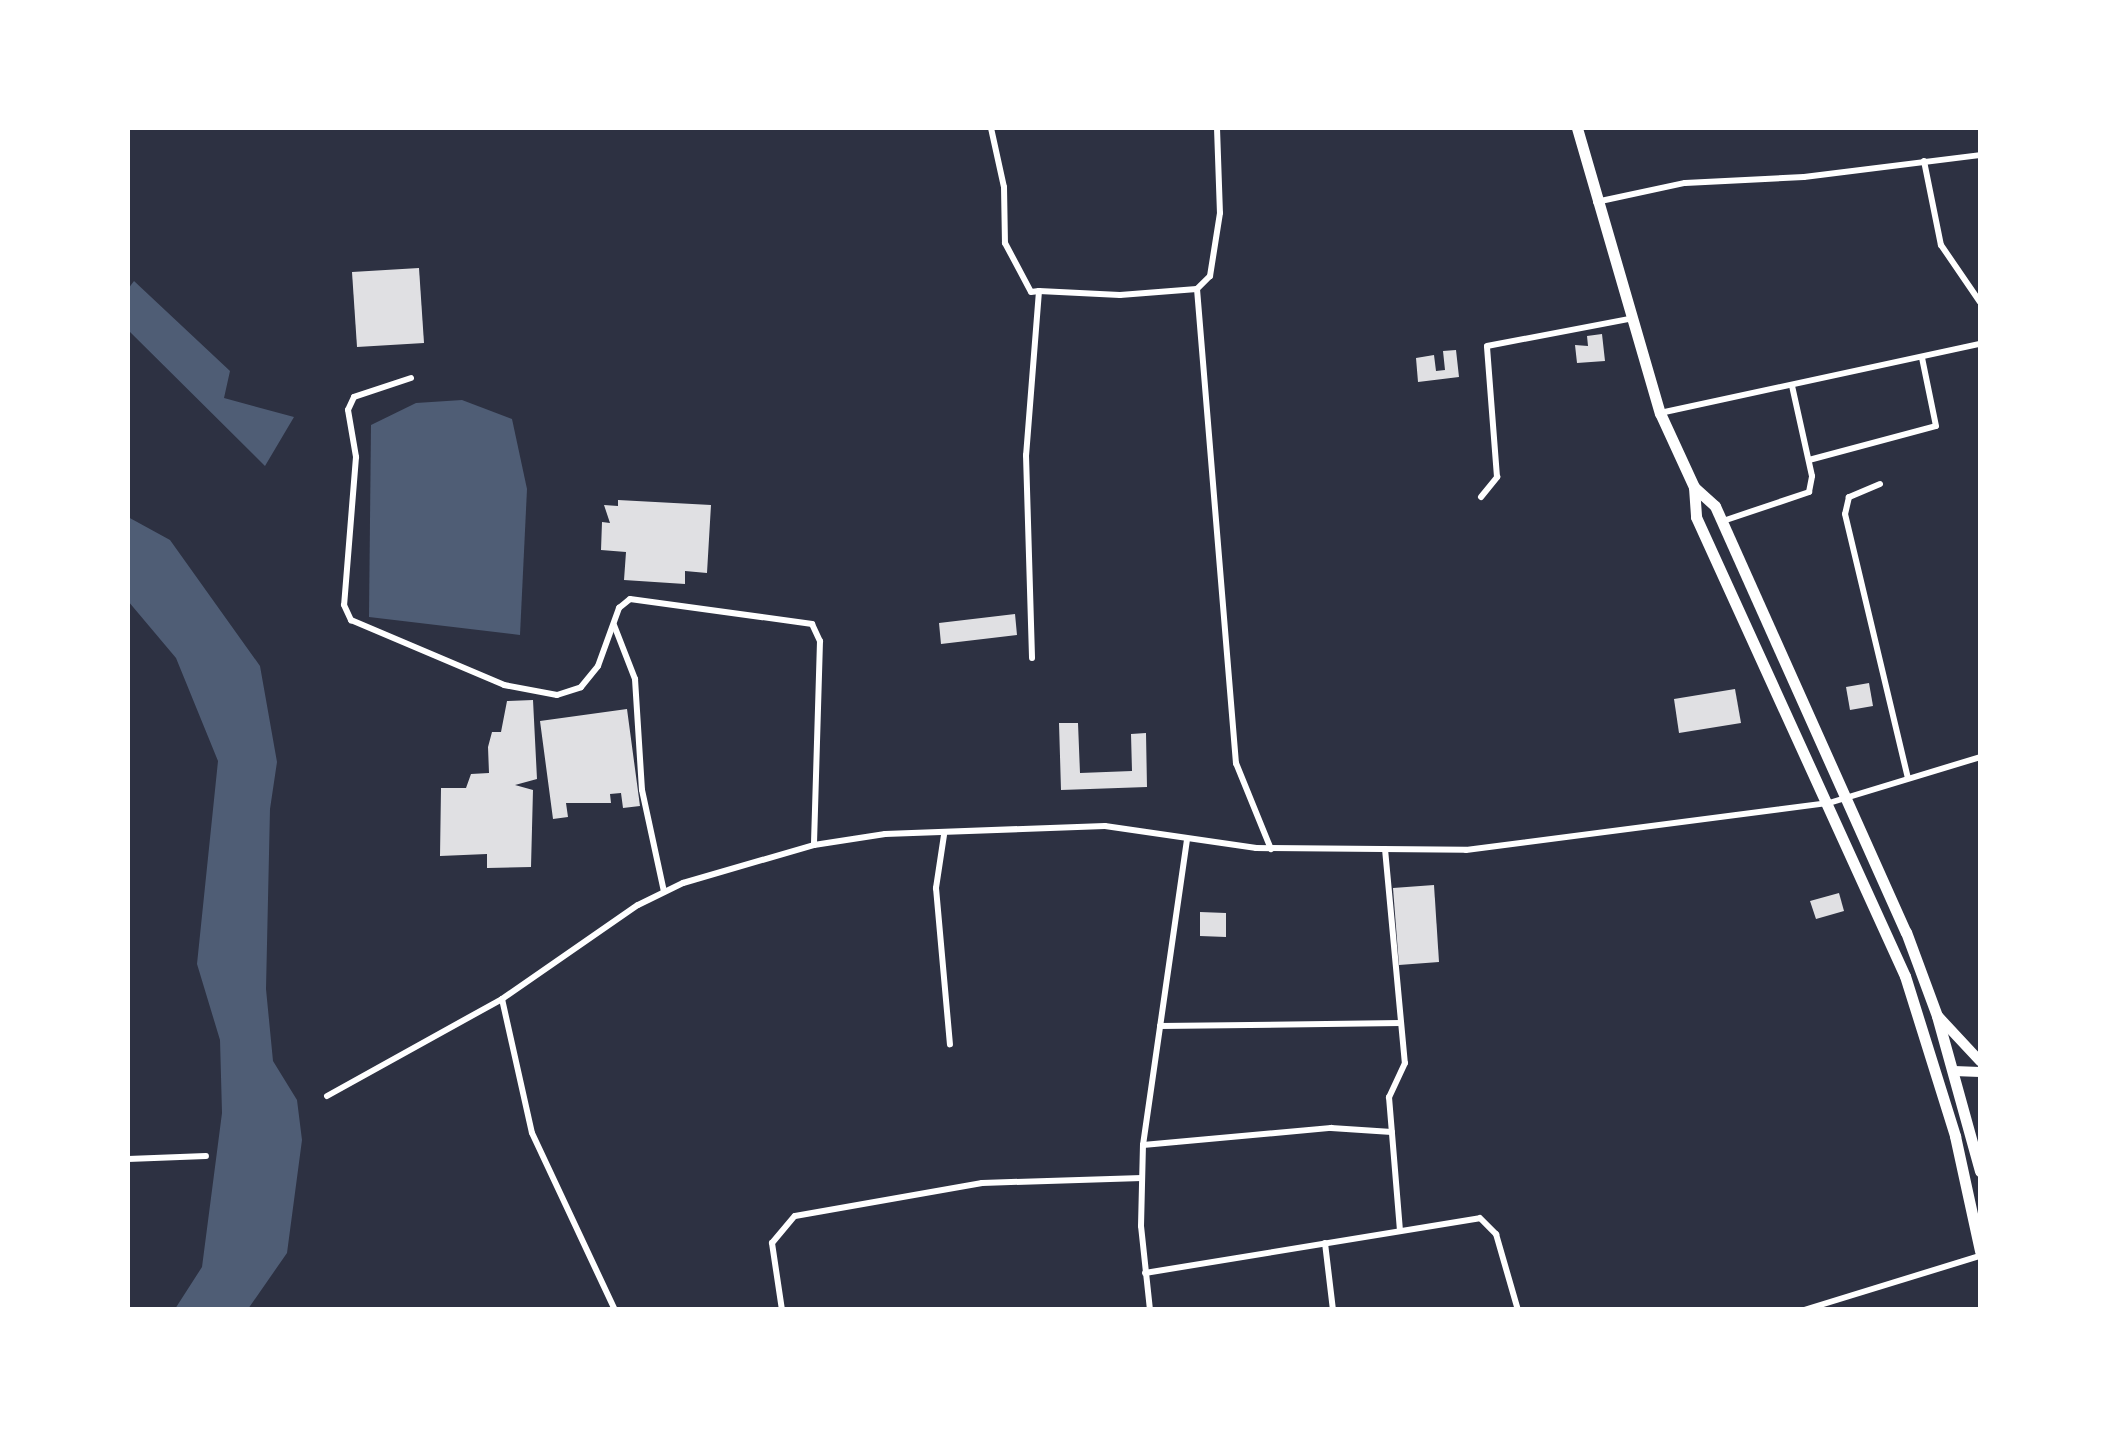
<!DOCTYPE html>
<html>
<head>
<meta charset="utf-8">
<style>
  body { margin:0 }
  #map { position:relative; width:2108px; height:1437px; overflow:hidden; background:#2d3142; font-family:"IBM Plex Serif",serif }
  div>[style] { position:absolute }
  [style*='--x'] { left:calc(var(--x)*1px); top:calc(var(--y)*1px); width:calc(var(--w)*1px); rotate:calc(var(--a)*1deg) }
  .water>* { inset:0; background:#4f5d75 }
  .building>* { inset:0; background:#e0e0e3 }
  .minor>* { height:6px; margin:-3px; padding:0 3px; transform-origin:3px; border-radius:3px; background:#fff }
  .secondary>* { height:10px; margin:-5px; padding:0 5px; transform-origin:5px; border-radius:5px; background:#fff }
  .trunk>* { height:11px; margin:-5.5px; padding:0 5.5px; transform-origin:5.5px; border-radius:5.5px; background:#fff }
  span { translate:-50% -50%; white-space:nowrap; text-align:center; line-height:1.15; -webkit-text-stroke:10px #fff; paint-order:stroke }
  .frame { position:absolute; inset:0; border:130px solid #fff; pointer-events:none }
</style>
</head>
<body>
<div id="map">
  <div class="water">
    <i style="clip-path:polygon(134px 281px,230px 371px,224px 398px,294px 417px,265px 466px,128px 330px,128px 289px)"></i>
    <i style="clip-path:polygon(462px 400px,512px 419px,527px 489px,520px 635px,369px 617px,371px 425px,416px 403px)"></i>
    <i style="clip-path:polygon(128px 517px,170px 540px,260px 666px,277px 762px,270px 809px,266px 989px,273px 1061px,297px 1100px,302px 1140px,287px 1253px,248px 1309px,175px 1309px,202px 1267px,222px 1113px,220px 1040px,197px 964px,218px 761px,176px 658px,128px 601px)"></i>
  </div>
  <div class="building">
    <i style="clip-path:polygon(419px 268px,424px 343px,357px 347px,352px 272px)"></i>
    <i style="clip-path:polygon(1602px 334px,1605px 361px,1577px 363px,1575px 345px,1588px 346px,1587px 336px)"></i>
    <i style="clip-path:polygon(1456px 350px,1459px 377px,1418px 382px,1416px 358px,1434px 355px,1436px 371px,1445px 370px,1443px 351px)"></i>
    <i style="clip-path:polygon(618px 500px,711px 505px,707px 573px,685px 571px,685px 584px,624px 580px,626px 552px,601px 550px,602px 522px,610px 523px,604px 505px,618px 506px)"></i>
    <i style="clip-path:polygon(1015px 614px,1017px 635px,941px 644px,939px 623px)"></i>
    <i style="clip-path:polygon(1869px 683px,1873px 706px,1850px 710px,1846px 687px)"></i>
    <i style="clip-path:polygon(1735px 689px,1741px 723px,1679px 733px,1674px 699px)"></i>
    <i style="clip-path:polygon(533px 700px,537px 779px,515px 785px,533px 790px,531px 867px,487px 868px,487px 854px,440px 856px,441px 788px,466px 788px,471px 774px,489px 773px,488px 747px,492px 732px,501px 732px,507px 701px)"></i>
    <i style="clip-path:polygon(627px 709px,640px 806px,623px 808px,621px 793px,610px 794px,611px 803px,566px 803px,568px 817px,553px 819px,540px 721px)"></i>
    <i style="clip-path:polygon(1059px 723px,1078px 723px,1080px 773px,1132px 771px,1131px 734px,1146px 733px,1147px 787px,1061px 790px)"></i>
    <i style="clip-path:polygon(1434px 885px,1439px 962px,1399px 965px,1393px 888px)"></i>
    <i style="clip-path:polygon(1839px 893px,1844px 911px,1816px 919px,1810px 901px)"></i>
    <i style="clip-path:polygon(1200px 912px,1226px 913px,1226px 937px,1200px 936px)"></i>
  </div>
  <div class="minor">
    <i style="--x:991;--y:128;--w:60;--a:77.6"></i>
    <i style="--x:1004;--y:187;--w:56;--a:89"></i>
    <i style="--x:1005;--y:243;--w:55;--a:62"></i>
    <i style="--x:1031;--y:292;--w:8;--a:-7"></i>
    <i style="--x:1039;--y:291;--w:165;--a:94.5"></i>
    <i style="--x:1026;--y:455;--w:203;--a:88.3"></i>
    <i style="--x:1217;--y:128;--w:85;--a:88"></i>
    <i style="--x:1220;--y:213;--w:64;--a:99"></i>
    <i style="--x:1210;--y:276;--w:18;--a:135"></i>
    <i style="--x:1197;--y:289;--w:476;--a:85.3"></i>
    <i style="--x:1236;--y:763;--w:93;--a:67.9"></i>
    <i style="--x:1924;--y:161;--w:86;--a:78.6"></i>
    <i style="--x:1941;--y:245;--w:69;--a:55.6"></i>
    <i style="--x:1596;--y:202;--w:91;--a:-12.1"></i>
    <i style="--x:1685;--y:183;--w:119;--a:-2.9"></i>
    <i style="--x:1804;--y:177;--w:177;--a:-7.1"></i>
    <i style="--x:1039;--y:291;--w:81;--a:2.8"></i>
    <i style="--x:1120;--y:295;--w:77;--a:-4.5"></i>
    <i style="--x:411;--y:378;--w:60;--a:161.6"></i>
    <i style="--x:354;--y:397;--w:14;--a:115"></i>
    <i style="--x:348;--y:410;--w:48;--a:80.3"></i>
    <i style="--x:356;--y:457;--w:148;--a:94.6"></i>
    <i style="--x:344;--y:605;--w:17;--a:65"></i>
    <i style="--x:351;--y:620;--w:166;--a:23"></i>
    <i style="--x:504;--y:685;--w:54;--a:10.7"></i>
    <i style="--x:557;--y:695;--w:25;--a:-18"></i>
    <i style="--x:581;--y:687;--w:27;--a:-51"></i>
    <i style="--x:598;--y:666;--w:62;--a:-70.1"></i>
    <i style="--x:619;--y:608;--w:14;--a:-39"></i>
    <i style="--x:630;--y:599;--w:184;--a:7.8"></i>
    <i style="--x:812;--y:624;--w:19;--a:65"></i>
    <i style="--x:820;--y:641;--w:204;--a:91.7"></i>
    <i style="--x:1660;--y:413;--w:327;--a:-12.2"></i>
    <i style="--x:1809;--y:460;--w:131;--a:-15"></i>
    <i style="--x:1936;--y:426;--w:69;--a:-101.6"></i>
    <i style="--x:1880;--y:484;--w:34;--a:157"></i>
    <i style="--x:1849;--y:497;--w:17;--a:103"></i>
    <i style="--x:1845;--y:514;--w:271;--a:76.6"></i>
    <i style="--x:1481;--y:497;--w:26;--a:-51"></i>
    <i style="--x:1497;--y:477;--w:131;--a:-94.4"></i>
    <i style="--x:1487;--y:346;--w:145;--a:-10.8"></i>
    <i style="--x:1723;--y:521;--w:91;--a:-18.6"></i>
    <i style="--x:1809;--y:492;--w:16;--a:-79"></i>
    <i style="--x:1812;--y:476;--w:92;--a:-102.5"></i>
    <i style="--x:614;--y:625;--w:58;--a:68.7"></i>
    <i style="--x:635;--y:679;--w:111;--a:86.4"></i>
    <i style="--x:642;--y:790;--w:104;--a:77.8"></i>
    <i style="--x:944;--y:835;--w:54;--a:98.6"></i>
    <i style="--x:936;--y:888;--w:157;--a:84.9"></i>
    <i style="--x:1385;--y:849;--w:215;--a:84.7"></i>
    <i style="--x:1405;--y:1063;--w:38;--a:115"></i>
    <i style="--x:1389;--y:1097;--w:134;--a:85.3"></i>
    <i style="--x:502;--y:999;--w:165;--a:-34.7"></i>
    <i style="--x:638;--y:905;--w:50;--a:-26.1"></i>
    <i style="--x:683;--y:883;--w:136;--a:-16.2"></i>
    <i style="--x:814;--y:845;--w:72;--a:-8.8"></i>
    <i style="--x:885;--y:834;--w:220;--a:-2.1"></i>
    <i style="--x:1105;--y:826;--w:153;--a:8.3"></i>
    <i style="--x:1256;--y:848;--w:210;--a:0.5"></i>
    <i style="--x:1466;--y:850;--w:366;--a:-7.4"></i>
    <i style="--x:1829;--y:803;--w:158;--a:-16.9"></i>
    <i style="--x:1160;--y:1026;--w:241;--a:-0.7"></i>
    <i style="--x:327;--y:1096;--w:200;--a:-29"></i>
    <i style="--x:502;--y:999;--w:137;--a:77.4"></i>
    <i style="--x:532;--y:1133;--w:195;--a:64.9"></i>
    <i style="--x:1143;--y:1145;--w:189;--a:-5.2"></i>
    <i style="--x:1331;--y:1128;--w:61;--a:3.8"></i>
    <i style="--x:128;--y:1159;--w:78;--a:-2.2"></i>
    <i style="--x:1325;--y:1243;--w:67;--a:83.2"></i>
    <i style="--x:1145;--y:1273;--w:339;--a:-9.3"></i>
    <i style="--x:1480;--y:1218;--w:23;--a:45"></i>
    <i style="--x:1496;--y:1234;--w:79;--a:73.9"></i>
    <i style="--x:782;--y:1310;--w:68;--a:-98.5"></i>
    <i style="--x:772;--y:1243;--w:35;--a:-50"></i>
    <i style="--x:795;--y:1216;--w:190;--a:-10"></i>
    <i style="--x:982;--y:1183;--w:160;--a:-1.8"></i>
    <i style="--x:1150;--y:1310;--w:84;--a:-96.1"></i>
    <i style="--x:1141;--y:1226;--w:81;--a:-88.6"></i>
    <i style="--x:1143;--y:1145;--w:309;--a:-81.8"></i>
    <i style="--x:1804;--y:1310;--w:184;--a:-17.1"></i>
  </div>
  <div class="secondary">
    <i style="--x:1938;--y:1016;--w:62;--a:47"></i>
    <i style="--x:1954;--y:1071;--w:26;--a:2"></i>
  </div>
  <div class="trunk">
    <i style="--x:1577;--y:128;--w:297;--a:73.8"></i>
    <i style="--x:1660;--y:413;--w:81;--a:65.3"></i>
    <i style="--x:1694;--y:487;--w:28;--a:42"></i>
    <i style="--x:1715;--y:506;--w:467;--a:65.9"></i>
    <i style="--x:1906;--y:932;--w:90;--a:69.7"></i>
    <i style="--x:1937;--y:1016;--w:161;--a:74.5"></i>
    <i style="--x:1694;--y:487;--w:30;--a:86"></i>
    <i style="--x:1696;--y:517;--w:504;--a:65.52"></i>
    <i style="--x:1905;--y:976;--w:168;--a:72.6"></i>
    <i style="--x:1955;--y:1136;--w:118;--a:77.7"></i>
  </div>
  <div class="frame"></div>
</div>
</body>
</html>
